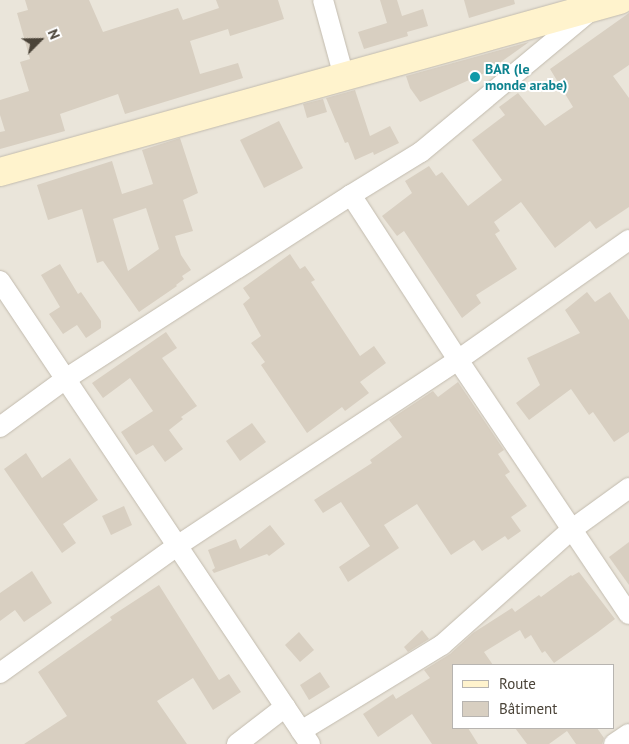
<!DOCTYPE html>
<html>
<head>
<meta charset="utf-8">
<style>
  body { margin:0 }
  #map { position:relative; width:629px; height:744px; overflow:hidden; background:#f6f3ec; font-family:"PT Sans",sans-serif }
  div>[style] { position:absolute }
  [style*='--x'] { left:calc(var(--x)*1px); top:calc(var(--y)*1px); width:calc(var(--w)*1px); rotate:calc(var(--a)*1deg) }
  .residential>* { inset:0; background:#eae5da }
  .building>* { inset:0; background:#d8cfc1 }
  .roads { filter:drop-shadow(0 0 1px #c2bbae) drop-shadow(0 0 1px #c2bbae) }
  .street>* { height:20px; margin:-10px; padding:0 10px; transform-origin:10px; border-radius:10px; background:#fff }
  .secondary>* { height:28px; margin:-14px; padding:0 14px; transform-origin:14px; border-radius:14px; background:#fff3cd }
  .dots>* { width:14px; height:14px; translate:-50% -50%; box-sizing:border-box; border:2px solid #fff; border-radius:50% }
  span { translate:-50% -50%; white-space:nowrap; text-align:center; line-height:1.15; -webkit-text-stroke:4px #fff; paint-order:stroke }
  .culture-label { font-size:14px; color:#0d838f; font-weight:700 }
  .left { translate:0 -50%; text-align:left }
  .legend { position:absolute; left:452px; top:664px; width:162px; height:65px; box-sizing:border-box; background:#fff; border:1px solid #b7b4b0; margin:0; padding:6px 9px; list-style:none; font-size:15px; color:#4b4439 }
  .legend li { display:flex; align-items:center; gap:10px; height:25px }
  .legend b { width:25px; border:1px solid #b7b4b0 }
  .north { position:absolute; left:15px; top:15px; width:50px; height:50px; -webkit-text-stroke:4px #fff; paint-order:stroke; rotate:67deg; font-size:14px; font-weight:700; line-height:20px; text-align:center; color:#4b4439 }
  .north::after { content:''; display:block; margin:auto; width:18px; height:22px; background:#4b4439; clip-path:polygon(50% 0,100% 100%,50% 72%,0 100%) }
</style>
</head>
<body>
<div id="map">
  <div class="residential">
    <i style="clip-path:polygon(evenodd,0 0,629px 0,629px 744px,0 744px,0 0,453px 665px,613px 665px,613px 728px,453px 728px,453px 665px)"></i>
  </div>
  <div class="building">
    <i style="clip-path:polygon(25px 0,89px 0,103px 32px,178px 8px,183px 20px,219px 8px,216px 0,278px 0,284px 19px,230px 36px,228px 29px,190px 41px,200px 74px,238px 63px,243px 78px,125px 114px,118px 94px,60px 114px,65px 131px,0 149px,0 132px,5px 131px,0 115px,0 100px,29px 91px,20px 62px,30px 59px,17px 13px,28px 10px)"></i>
    <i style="clip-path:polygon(380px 0,397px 0,402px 16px,423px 9px,428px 26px,407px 32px,408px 36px,364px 49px,358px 32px,387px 23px)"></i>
    <i style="clip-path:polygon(464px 0,514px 0,515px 4px,469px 18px)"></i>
    <i style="clip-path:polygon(629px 13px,629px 65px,613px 76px,629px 98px,629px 207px,596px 229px,590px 221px,555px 248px,521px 202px,494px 222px,500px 231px,495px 234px,517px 269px,476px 295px,481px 303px,462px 318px,404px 231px,397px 236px,382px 216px,412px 193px,405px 181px,429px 166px,436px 176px,442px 172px,468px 206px,502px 180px,472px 140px,505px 115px,499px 107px,518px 93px,545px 126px,573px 107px,550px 69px)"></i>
    <i style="clip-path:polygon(529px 42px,487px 72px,420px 102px,410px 88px,406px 76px)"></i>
    <i style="clip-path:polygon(355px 90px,370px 136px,390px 126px,399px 143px,374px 155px,373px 152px,355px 160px,348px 142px,345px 143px,326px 98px)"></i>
    <i style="clip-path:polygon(323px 99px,327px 112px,307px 118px,303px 104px)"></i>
    <i style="clip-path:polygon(279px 121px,303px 168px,264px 188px,240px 140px)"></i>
    <i style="clip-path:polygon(evenodd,180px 138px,198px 193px,183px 200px,193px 231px,175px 236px,181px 255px,191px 270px,182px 276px,184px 279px,176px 285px,177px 286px,139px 312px,103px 261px,97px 263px,82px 209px,48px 220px,37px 185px,112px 161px,122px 194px,153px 184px,142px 150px,180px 138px,146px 208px,159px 249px,128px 271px,113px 219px,146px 208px)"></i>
    <i style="clip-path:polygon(290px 254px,300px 269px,305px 266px,315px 280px,311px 282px,360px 356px,374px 346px,386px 363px,360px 382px,369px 393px,345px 411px,342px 407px,307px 433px,261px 365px,265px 362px,251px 343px,261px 336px,243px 304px,250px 298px,243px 288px)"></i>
    <i style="clip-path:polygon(60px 264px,78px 294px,81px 292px,101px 321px,101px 328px,86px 338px,77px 325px,63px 334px,49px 314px,60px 307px,41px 275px)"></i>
    <i style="clip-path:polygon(587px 292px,595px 302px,610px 292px,629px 320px,629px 432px,614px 442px,593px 412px,589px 415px,571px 389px,529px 420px,516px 403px,540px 385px,527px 358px,580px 333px,565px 310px)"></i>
    <i style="clip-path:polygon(166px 332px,177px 348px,162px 358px,197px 406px,181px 417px,183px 419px,169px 430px,183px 449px,165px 462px,153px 445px,136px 455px,121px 432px,153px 411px,130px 378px,103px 398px,92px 383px)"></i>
    <i style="clip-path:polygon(458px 382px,504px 450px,498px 454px,510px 472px,505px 475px,527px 506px,511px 517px,521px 531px,508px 540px,505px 536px,482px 551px,474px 540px,451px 555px,417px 504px,384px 525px,399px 548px,348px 582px,339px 567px,370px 546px,341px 502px,323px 513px,314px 500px,372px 463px,370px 460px,402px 437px,389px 420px,433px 391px,438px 397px)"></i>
    <i style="clip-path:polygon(252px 423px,266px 442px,240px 461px,226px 441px)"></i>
    <i style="clip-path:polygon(26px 453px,42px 478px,70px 458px,98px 500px,63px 524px,76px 543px,62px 553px,4px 469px)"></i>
    <i style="clip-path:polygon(124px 506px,132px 525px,111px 535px,102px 516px)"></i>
    <i style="clip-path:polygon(270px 525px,285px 544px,269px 556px,267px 554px,214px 573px,212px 570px,215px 568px,208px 550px,236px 539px,240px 549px)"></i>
    <i style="clip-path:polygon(629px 542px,629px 585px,609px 557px)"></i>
    <i style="clip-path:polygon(32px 571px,52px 603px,24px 622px,15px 610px,0 621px,0 593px)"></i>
    <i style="clip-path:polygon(579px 572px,615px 619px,598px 632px,554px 663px,545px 651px,542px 653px,531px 635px,525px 639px,520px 630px,484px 652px,493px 665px,453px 665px,453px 728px,468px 728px,478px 744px,432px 744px,412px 714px,378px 737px,363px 714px,393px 694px,396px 699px,430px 678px,424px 670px,450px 654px,473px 633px,512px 608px,515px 612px,539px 595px,541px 597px,571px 575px,572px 576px)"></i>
    <i style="clip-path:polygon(159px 585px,219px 680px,229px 674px,241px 692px,213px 710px,193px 678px,157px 701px,187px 744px,24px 744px,67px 716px,38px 672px,112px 620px,110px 617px)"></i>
    <i style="clip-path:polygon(422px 630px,429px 639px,408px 652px,404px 647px)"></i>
    <i style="clip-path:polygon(299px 632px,314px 650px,300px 662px,285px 645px)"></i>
    <i style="clip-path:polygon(320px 672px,330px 687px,309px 700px,300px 685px)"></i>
    <i style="clip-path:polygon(515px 728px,597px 728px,604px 738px,602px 744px,576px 744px,567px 731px,549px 744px,527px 744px)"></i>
  </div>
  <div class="roads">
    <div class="street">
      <i style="--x:323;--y:0;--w:80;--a:74.7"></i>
      <i style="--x:351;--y:195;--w:197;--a:57"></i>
      <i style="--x:458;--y:360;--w:306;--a:56.1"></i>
      <i style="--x:0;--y:281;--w:557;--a:56.2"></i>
      <i style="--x:0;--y:427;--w:83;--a:-36.2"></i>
      <i style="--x:67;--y:378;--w:338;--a:-32.8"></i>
      <i style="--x:351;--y:195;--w:82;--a:-31.6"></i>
      <i style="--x:421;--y:152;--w:220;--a:-39.8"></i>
      <i style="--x:0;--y:673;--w:218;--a:-35.7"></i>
      <i style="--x:177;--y:546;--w:337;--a:-33.5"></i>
      <i style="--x:458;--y:360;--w:209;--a:-35.1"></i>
      <i style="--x:301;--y:731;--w:165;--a:-31.4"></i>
      <i style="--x:442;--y:645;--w:173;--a:-41.7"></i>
      <i style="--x:571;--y:530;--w:72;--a:-35.9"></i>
      <i style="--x:237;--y:744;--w:61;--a:-37.6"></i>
      <i style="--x:614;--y:744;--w:18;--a:-34"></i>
    </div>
    <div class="secondary">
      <i style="--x:0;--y:172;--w:643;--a:-15.51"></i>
    </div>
  </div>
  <div class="dots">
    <i style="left:475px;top:77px;background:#0f9aa8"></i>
  </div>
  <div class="culture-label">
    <span class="left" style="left:485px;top:77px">BAR (le<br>monde arabe)</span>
  </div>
  <ul class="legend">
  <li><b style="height:6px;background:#fff3cd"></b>Route</li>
  <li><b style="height:14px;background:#d8cfc1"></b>Bâtiment</li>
  </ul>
  <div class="north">N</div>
</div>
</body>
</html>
